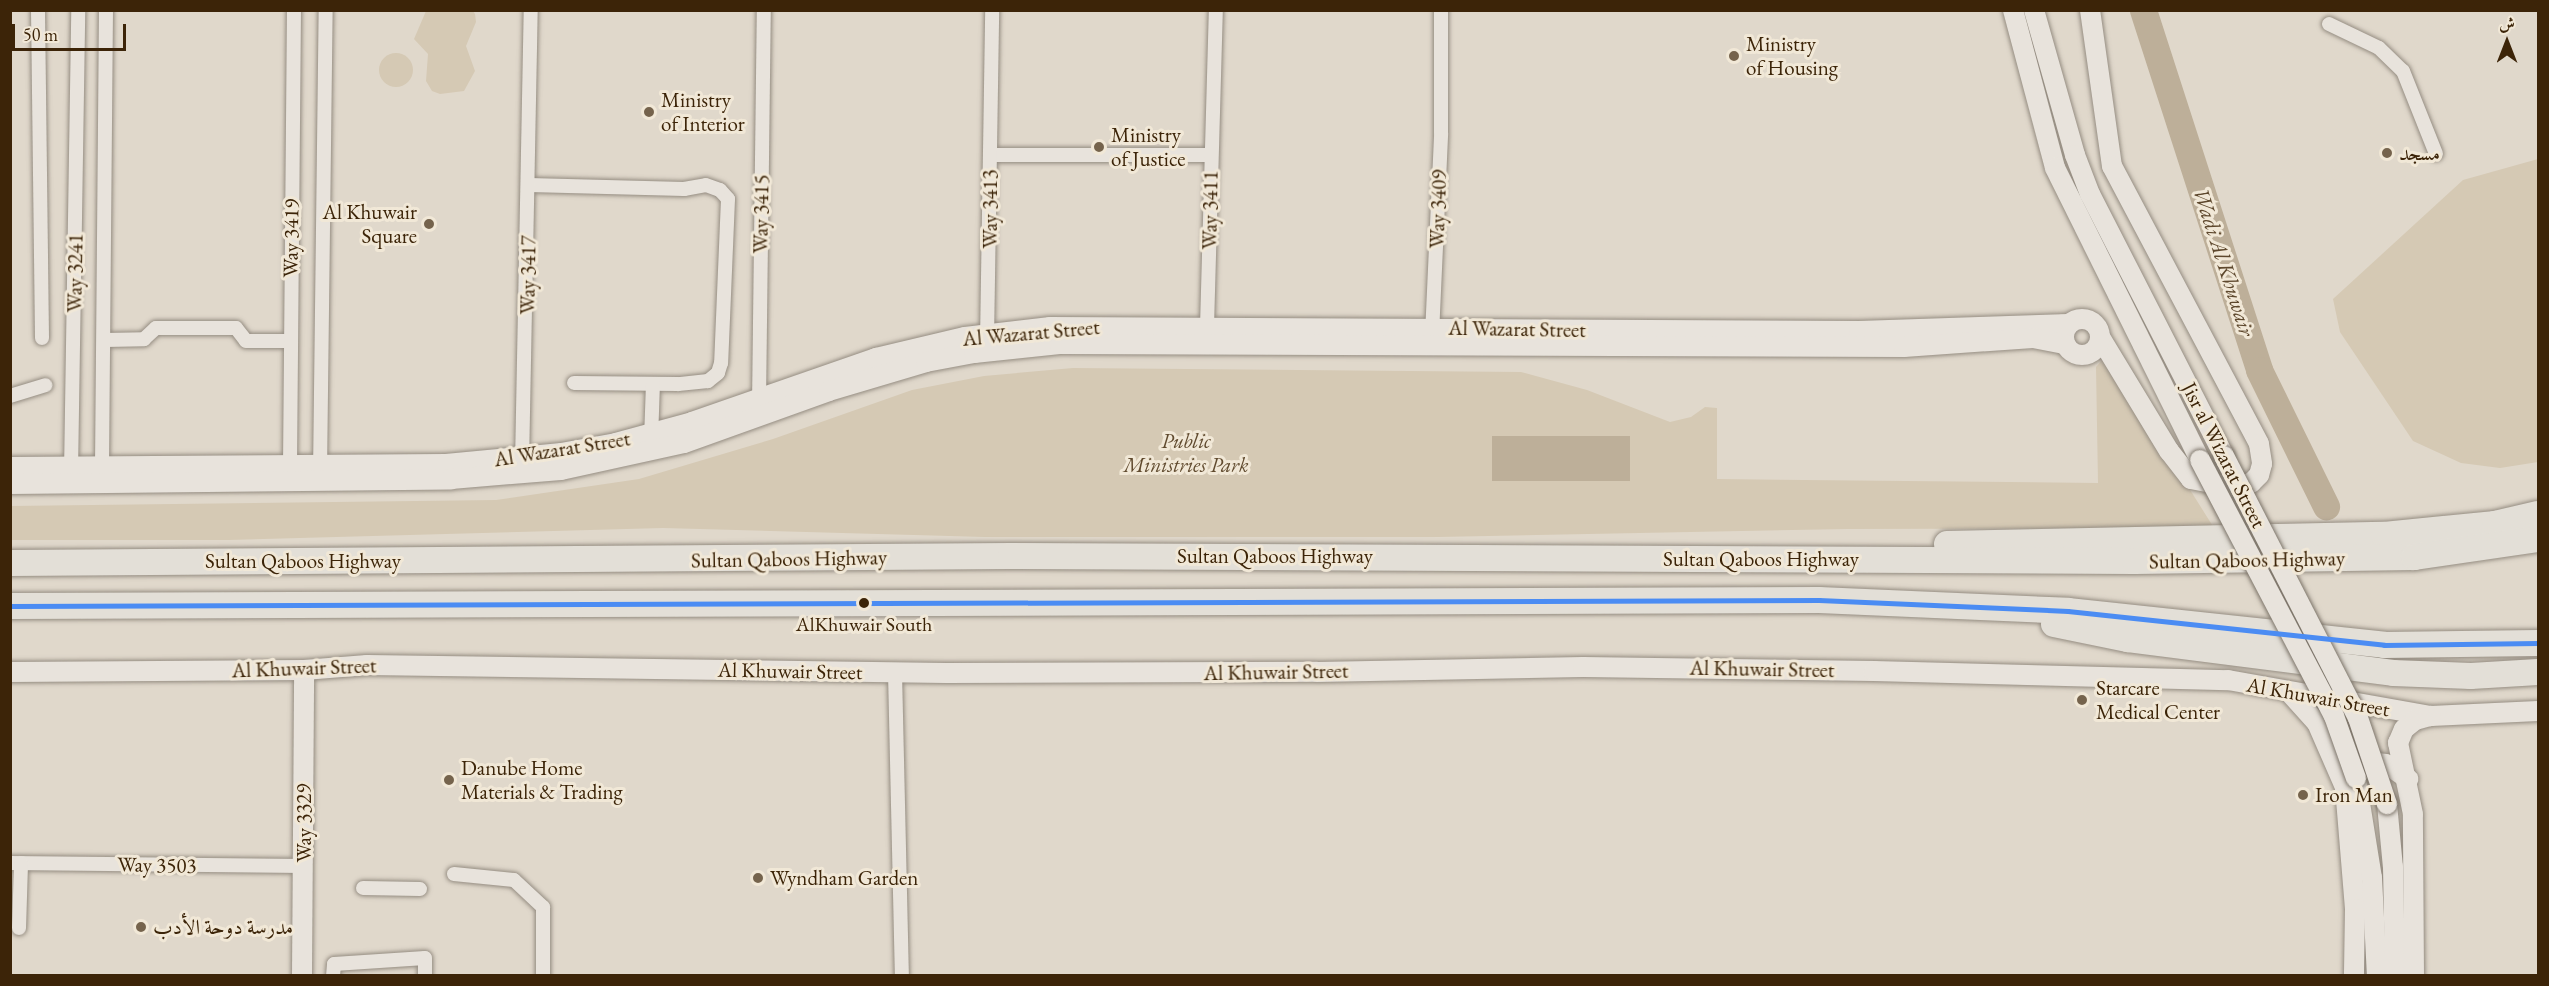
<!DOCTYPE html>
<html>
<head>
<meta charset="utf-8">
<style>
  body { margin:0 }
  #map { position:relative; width:2549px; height:986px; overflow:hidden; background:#e0d8cb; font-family:"EB Garamond",Amiri,serif }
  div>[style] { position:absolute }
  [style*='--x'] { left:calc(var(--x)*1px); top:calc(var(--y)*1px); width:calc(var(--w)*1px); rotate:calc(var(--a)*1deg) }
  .green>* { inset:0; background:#d5c9b4 }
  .round { border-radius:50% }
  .water>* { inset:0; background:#bdaf99 }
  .river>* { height:27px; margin:-13.5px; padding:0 13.5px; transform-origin:13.5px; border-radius:13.5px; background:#bdaf99 }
  .roads { filter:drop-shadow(0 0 2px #958d82) drop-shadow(0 0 2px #958d82) }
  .street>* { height:14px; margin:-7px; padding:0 7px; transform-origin:7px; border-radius:7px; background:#e8e3dc }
  .secondary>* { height:20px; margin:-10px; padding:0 10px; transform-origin:10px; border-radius:10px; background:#e8e3dc }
  .secondary>.ring { margin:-10px; padding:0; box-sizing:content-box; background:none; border:20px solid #e8e3dc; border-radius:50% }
  .highway>* { height:26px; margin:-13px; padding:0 13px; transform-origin:13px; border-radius:13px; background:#e3dfd7 }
  .bridges { filter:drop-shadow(0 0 2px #7c7469) drop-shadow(0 0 2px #7c7469) }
  .secondary-bridge>* { height:20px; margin:-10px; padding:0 10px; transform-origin:10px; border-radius:10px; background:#e8e3dc }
  .bus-1>* { height:4.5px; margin:-2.25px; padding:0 2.25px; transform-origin:2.25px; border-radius:2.25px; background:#4b8cf3 }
  .dots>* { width:16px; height:16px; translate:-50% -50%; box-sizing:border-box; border:3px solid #f1e8d7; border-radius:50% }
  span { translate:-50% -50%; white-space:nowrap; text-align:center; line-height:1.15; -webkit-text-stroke:6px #f1e8d7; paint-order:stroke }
  .bus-label { font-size:20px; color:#3c2408 }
  .poi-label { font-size:21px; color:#3c2408 }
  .left { translate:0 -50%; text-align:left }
  .right { translate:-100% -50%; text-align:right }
  .street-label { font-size:21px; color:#3c2408 }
  .park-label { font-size:21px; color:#604a2e; font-style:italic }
  .water-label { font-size:22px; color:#5e482d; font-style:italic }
  .frame { position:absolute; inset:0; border:12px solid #3c2408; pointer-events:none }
  .north { position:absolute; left:2477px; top:12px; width:60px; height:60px; -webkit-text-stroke:4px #f1e8d7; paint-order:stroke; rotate:0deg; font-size:16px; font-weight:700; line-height:24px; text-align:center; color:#3c2408 }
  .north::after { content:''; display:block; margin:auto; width:21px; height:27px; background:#3c2408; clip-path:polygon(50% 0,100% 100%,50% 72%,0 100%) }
  .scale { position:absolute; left:12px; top:24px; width:114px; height:27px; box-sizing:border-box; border:3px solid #3c2408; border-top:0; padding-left:8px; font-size:18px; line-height:21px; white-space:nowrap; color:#3c2408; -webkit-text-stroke:4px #f1e8d7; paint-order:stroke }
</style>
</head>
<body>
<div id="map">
  <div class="green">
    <i style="clip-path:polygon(426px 11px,473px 11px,475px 14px,476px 22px,466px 46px,475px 71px,464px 91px,440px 94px,432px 91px,426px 81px,428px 54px,414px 39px)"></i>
    <i class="round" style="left:379px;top:53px;width:34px;height:34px"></i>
    <i style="clip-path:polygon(2538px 159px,2538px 462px,2500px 468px,2461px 463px,2413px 441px,2340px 332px,2333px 299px,2463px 180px)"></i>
    <i style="clip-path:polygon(2106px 356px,2214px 528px,1848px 529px,1438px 537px,985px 537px,663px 528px,228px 540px,11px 540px,10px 506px,496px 500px,639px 479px,773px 439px,912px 390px,984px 376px,1073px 368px,1521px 372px,1587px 390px,1670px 422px,1691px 417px,1705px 407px,1717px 408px,1717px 479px,2098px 483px,2096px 367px)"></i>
  </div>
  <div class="water">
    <i style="clip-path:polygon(1492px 436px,1630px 436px,1630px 481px,1492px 481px)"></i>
  </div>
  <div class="river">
    <i style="--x:2143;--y:10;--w:378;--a:72.1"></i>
    <i style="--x:2259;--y:370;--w:152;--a:63.8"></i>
  </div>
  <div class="roads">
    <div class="street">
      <i style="--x:38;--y:10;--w:328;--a:89.3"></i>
      <i style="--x:2329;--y:24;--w:55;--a:25.6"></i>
      <i style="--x:2379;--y:48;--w:33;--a:44"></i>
      <i style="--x:2403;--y:71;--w:89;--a:68.3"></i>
      <i style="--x:990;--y:155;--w:221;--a:0"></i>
      <i style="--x:529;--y:185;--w:155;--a:1.5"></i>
      <i style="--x:684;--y:189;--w:22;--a:-10"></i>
      <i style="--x:706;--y:185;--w:15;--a:20"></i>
      <i style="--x:720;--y:190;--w:12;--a:48"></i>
      <i style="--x:728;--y:199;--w:164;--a:92.4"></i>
      <i style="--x:721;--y:363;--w:10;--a:107"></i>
      <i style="--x:718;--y:373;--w:13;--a:141"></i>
      <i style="--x:708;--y:381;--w:30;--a:174"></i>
      <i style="--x:678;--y:384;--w:104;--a:-179.4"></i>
      <i style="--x:1203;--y:334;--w:8;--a:-60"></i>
      <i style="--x:1207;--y:327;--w:317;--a:-88.4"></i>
      <i style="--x:1432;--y:335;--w:202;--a:-87.4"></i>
      <i style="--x:1441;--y:133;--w:123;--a:-90"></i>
      <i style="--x:105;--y:340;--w:39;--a:-1"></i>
      <i style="--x:144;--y:339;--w:16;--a:-43"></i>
      <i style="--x:156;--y:328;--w:80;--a:0"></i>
      <i style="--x:236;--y:328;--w:16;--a:52"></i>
      <i style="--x:246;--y:341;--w:45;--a:0"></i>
      <i style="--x:987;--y:341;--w:331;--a:-89.1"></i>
      <i style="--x:10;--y:396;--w:37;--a:-17"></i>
      <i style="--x:759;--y:404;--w:394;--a:-89.3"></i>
      <i style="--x:651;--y:440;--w:56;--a:-88"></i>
      <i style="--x:522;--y:464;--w:454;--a:-88.9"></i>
      <i style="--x:290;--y:466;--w:456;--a:-89.5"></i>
      <i style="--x:102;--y:467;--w:457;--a:-89.5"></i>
      <i style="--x:71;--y:473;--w:463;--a:-89.1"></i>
      <i style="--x:320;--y:473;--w:463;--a:-89.3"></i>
      <i style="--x:895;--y:672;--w:304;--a:88.7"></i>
      <i style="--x:10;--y:863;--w:294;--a:0.6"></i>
      <i style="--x:454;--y:874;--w:60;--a:5.7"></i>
      <i style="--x:514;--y:880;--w:40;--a:43"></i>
      <i style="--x:543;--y:907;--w:69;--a:90"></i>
      <i style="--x:363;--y:888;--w:57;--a:1"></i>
      <i style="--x:19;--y:928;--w:65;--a:-88.2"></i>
      <i style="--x:333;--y:976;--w:12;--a:-85"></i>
      <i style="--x:334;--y:964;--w:91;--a:-3.8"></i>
      <i style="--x:425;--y:958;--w:18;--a:90"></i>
    </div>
    <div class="secondary">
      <i style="--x:2013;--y:10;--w:163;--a:75.1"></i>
      <i style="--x:2055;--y:168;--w:326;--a:63.6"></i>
      <i style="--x:2034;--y:10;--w:151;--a:74.2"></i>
      <i style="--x:2075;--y:155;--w:42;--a:69"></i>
      <i style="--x:2090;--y:194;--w:294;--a:62.9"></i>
      <i style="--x:2090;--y:10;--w:158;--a:82"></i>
      <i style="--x:2112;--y:166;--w:314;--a:62.1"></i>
      <i style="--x:2259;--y:444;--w:20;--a:81"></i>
      <i style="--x:2262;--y:464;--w:11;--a:105"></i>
      <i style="--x:2259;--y:475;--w:11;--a:135"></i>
      <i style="--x:2251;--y:483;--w:19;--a:168"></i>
      <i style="--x:2232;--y:487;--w:42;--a:-169"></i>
      <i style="--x:2191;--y:479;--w:36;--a:-128"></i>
      <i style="--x:2169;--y:451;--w:133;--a:-121.2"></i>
      <i class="ring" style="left:2064px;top:319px;width:16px;height:16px"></i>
      <i style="--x:10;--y:467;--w:436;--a:-0.4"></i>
      <i style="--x:446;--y:464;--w:116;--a:-5.5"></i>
      <i style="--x:561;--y:453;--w:56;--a:-10.3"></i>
      <i style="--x:616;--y:443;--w:79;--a:-15.4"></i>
      <i style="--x:692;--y:422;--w:195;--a:-19.2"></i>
      <i style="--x:876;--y:358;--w:91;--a:-13.3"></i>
      <i style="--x:965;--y:337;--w:86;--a:-6.7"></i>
      <i style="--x:1050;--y:327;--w:809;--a:0.28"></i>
      <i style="--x:1859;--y:331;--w:210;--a:-1.9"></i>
      <i style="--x:10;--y:484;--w:441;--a:-0.6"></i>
      <i style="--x:451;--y:479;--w:110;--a:-4.7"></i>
      <i style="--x:561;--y:470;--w:126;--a:-12.4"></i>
      <i style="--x:684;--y:443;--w:154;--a:-19.7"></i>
      <i style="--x:829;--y:391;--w:101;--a:-16.6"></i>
      <i style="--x:926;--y:362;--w:49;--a:-10.6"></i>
      <i style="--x:974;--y:353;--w:86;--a:-6"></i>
      <i style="--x:1060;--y:344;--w:844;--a:0.2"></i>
      <i style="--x:1904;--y:347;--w:129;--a:-4"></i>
      <i style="--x:2033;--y:338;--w:33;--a:11"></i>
      <i style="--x:10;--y:672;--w:294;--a:-0.4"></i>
      <i style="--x:304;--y:670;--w:63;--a:-4.5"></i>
      <i style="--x:367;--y:665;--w:579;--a:0.79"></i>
      <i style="--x:946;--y:673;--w:371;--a:-0.2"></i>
      <i style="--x:1317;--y:672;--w:266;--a:-1.1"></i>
      <i style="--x:1583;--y:667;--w:291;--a:0.8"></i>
      <i style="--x:1874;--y:671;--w:354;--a:1.5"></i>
      <i style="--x:2228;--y:680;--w:206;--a:10.1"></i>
      <i style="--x:2431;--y:716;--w:107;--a:-2.7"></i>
      <i style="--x:2290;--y:693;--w:40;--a:48"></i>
      <i style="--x:2317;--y:723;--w:70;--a:66.4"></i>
      <i style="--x:2345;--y:787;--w:122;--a:85.3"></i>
      <i style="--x:2355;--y:909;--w:67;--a:90.9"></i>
      <i style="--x:2356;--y:778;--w:101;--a:80.9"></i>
      <i style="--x:2372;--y:878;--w:98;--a:87.1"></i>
      <i style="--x:2345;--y:782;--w:11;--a:-80"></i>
      <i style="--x:2347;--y:771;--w:23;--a:-23"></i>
      <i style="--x:2368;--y:762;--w:18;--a:6"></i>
      <i style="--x:2386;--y:764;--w:27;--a:34"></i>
      <i style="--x:2387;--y:804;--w:63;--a:84.6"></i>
      <i style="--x:2393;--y:867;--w:109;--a:88.9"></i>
      <i style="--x:302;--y:976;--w:306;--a:-89.6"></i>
      <i style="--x:2414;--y:976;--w:162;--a:-90.4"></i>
      <i style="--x:2413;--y:814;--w:73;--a:-101.9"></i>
      <i style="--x:2398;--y:743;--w:15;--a:-67"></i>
      <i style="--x:2404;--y:729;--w:14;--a:-39"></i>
      <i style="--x:2415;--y:720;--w:16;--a:-15"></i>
    </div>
    <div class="highway">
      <i style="--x:1947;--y:544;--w:437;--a:-1.2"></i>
      <i style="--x:2384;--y:535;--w:112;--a:-5.7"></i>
      <i style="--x:2495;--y:524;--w:44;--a:-13.1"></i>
      <i style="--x:10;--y:563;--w:1001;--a:-0.4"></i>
      <i style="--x:1011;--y:556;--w:1124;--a:0.25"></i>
      <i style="--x:2135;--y:561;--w:279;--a:-0.8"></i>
      <i style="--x:2414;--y:557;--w:125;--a:-8.3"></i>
      <i style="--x:10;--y:606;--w:1809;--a:-0.19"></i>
      <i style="--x:1819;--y:600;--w:249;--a:2.5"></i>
      <i style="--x:2068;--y:611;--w:318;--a:6.1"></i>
      <i style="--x:2384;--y:645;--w:154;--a:-0.7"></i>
      <i style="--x:2054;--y:624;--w:76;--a:11.5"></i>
      <i style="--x:2128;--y:639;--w:267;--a:7.3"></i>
      <i style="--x:2393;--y:673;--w:78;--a:2.2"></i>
      <i style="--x:2471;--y:676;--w:67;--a:-3.4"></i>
    </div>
  </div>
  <div class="bridges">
    <div class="secondary-bridge">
      <i style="--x:2224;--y:456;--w:294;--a:62.9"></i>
      <i style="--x:2358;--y:718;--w:91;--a:71.4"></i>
      <i style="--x:2200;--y:460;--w:289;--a:62.4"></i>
      <i style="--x:2334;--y:716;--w:66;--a:70.5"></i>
    </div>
  </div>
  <div class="bus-1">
    <i style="--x:10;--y:606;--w:1809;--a:-0.19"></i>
    <i style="--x:1819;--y:600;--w:249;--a:2.5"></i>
    <i style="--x:2068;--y:611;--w:318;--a:6.1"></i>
    <i style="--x:2384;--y:645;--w:154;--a:-0.7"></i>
  </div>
  <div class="dots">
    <i style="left:1734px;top:56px;background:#75634c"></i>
    <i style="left:649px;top:112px;background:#75634c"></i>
    <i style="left:1099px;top:147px;background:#75634c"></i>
    <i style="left:2387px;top:153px;background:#75634c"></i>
    <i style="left:429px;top:224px;background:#75634c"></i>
    <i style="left:864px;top:603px;background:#3c2408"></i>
    <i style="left:2082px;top:700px;background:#75634c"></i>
    <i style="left:449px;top:780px;background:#75634c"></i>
    <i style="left:2303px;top:795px;background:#75634c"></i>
    <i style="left:758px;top:878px;background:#75634c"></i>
    <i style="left:141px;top:927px;background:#75634c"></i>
  </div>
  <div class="bus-label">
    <span style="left:864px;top:624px">AlKhuwair South</span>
  </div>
  <div class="poi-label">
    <span class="left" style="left:1746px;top:56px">Ministry<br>of Housing</span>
    <span class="left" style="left:661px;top:112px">Ministry<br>of Interior</span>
    <span class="left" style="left:1111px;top:147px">Ministry<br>of Justice</span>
    <span class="left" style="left:2399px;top:153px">مسجد</span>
    <span class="right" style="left:417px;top:224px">Al Khuwair<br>Square</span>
    <span class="left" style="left:2096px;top:700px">Starcare<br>Medical Center</span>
    <span class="left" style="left:461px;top:780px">Danube Home<br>Materials &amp; Trading</span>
    <span class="left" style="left:2315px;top:795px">Iron Man</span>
    <span class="left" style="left:770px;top:878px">Wyndham Garden</span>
    <span class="left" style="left:153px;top:927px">مدرسة دوحة الأدب</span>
  </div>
  <div class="street-label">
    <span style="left:990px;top:209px;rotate:-90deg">Way 3413</span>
    <span style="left:1438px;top:209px;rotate:-88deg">Way 3409</span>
    <span style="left:1210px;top:210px;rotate:-89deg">Way 3411</span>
    <span style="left:761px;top:214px;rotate:-89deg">Way 3415</span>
    <span style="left:291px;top:238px;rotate:-89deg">Way 3419</span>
    <span style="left:75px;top:273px;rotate:-89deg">Way 3241</span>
    <span style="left:528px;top:275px;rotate:-89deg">Way 3417</span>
    <span style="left:1517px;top:329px;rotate:1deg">Al Wazarat Street</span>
    <span style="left:1031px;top:333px;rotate:-5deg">Al Wazarat Street</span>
    <span style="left:562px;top:449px;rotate:-9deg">Al Wazarat Street</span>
    <span style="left:2224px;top:455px;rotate:63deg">Jisr al Wizarat Street</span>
    <span style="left:1275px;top:556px">Sultan Qaboos Highway</span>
    <span style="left:789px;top:559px;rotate:-1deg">Sultan Qaboos Highway</span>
    <span style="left:1761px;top:559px">Sultan Qaboos Highway</span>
    <span style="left:2247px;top:560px;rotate:-1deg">Sultan Qaboos Highway</span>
    <span style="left:303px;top:561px">Sultan Qaboos Highway</span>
    <span style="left:304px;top:668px;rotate:-2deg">Al Khuwair Street</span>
    <span style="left:1762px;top:669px;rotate:1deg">Al Khuwair Street</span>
    <span style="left:790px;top:671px;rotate:1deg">Al Khuwair Street</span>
    <span style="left:1276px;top:672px;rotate:-1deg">Al Khuwair Street</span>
    <span style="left:2318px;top:697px;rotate:10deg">Al Khuwair Street</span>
    <span style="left:304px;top:823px;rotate:-90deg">Way 3329</span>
    <span style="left:157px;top:865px;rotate:1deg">Way 3503</span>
  </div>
  <div class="park-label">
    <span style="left:1186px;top:453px">Public<br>Ministries Park</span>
  </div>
  <div class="water-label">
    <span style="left:2224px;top:262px;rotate:72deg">Wadi Al Khuwair</span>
  </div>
  <div class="frame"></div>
  <div class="north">ش</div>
  <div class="scale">50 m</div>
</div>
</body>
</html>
